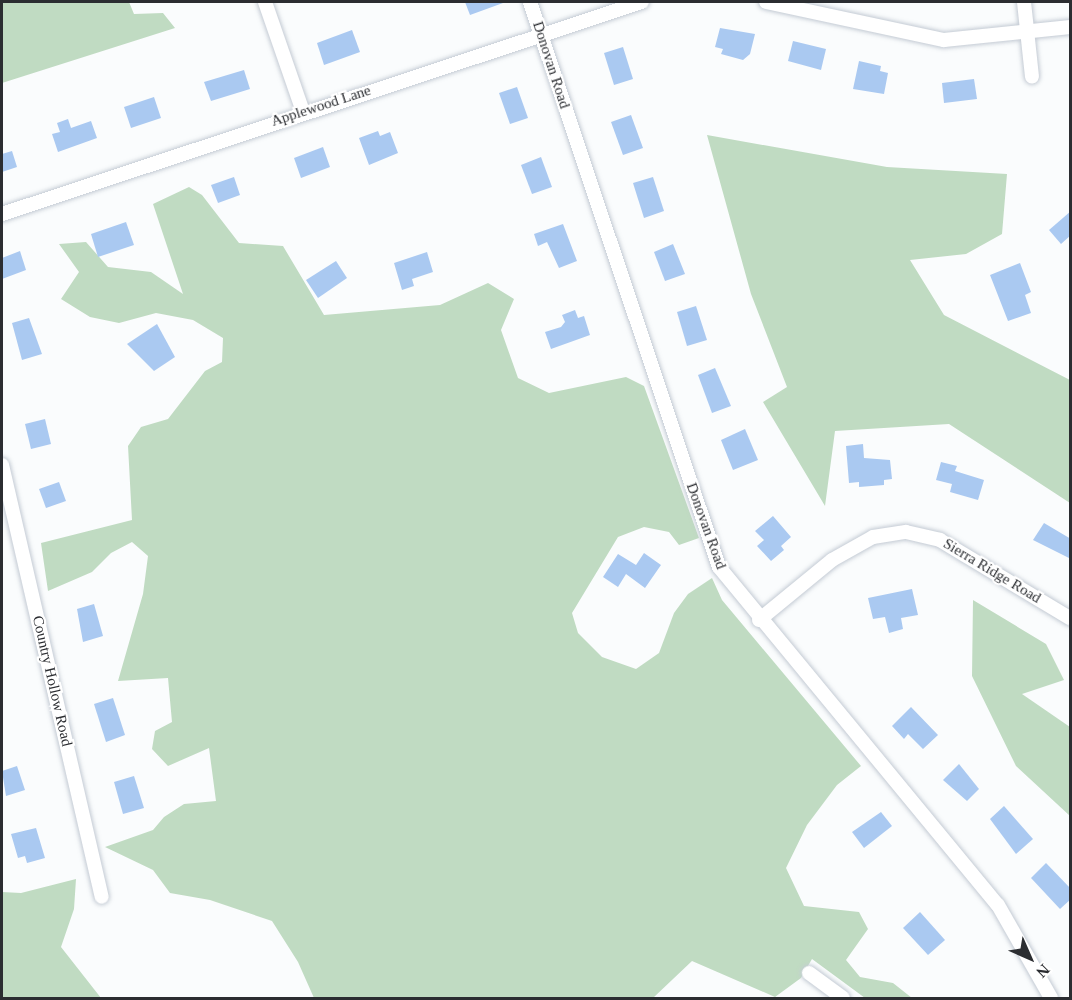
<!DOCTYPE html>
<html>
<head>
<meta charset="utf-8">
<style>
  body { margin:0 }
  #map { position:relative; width:1072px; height:1000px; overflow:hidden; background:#fafcfd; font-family:Georgia,serif }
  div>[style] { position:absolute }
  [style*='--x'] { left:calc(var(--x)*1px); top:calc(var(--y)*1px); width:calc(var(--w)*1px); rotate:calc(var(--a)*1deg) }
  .green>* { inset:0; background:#c0dbc2 }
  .building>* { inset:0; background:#aac9f1 }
  .roads { filter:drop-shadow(0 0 2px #c4cbd4) drop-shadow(0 0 2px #c4cbd4) }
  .minor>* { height:14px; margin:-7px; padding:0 7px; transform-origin:7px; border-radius:7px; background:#fff }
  span { translate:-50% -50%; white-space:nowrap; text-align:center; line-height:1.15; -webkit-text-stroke:4.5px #fff; paint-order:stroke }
  .street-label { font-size:15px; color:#2b2d31 }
  .frame { position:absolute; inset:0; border:3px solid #2b2d31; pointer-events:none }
  .north { position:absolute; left:1000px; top:928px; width:60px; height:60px; -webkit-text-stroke:4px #fff; paint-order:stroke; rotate:135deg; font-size:16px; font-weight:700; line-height:24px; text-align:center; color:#2b2d31 }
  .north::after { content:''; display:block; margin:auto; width:21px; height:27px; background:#2b2d31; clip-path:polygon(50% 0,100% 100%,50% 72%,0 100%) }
</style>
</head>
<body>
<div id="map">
  <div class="green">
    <i style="clip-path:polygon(2px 2px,129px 2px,134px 14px,163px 13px,175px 28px,2px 83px)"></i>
    <i style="clip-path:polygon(707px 135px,887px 167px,1007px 174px,1002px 234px,966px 254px,910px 260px,944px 315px,1070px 380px,1070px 503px,949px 424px,835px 431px,825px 506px,763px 402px,787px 387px,751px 294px)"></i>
    <i style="clip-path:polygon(189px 187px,202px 195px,239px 243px,283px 246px,324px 315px,440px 305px,488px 283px,514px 299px,501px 330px,518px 378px,549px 393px,626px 377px,644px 386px,699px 538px,679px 545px,669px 532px,644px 527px,618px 537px,572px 613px,578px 633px,602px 657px,636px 669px,659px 653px,674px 613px,688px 594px,712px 578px,722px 600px,861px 766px,837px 785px,807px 825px,786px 868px,804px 906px,859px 912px,868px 929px,846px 960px,860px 977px,893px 983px,912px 998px,865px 998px,812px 959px,801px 978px,775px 997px,692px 961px,653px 998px,314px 998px,298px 962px,272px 921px,210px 900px,170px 893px,153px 870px,105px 847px,153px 830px,164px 817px,184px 804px,216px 801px,209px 748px,168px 766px,152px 749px,155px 731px,172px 722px,168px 678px,118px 681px,143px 594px,148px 556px,132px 542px,111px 553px,92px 572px,48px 591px,41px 543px,132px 520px,128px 446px,141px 427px,168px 419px,205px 371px,222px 362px,223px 338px,193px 320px,156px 313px,119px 323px,90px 317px,61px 299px,79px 272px,59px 244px,86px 242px,108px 267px,151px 272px,183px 294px,153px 204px)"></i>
    <i style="clip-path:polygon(973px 600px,1046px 644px,1064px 680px,1022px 694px,1070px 727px,1070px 816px,1016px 766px,972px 676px)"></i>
    <i style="clip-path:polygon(76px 879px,74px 909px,61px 947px,101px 998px,2px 998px,2px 892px,21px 893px)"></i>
  </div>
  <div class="building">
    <i style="clip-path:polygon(465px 2px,502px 2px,503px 3px,470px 15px)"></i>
    <i style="clip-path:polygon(720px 28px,755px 34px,750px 54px,743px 60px,721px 54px,723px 49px,715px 47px)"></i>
    <i style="clip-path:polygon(352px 30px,360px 52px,324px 65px,317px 43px)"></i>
    <i style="clip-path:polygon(793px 41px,826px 49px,821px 70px,788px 61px)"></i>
    <i style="clip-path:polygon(623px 47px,633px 79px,614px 85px,604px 53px)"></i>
    <i style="clip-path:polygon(859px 61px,881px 66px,880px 71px,888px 73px,884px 94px,853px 89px)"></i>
    <i style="clip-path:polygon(244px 70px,250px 89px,211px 101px,204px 82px)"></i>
    <i style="clip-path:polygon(974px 79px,977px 99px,944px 103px,942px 83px)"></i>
    <i style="clip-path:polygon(517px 87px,528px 118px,510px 124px,499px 93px)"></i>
    <i style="clip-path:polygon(154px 97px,161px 118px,131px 128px,124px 107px)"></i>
    <i style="clip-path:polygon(631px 115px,643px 148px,623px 155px,611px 122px)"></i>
    <i style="clip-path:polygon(68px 119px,71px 128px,91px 121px,97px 138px,58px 152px,52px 134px,60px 132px,57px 123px)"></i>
    <i style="clip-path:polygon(378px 131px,380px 136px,390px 132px,398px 153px,369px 165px,359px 138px)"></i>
    <i style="clip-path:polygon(323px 147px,330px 167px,301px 178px,294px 158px)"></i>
    <i style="clip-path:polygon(12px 151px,17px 167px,2px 172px,2px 154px)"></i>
    <i style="clip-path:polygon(541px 157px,552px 187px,532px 194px,521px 165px)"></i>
    <i style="clip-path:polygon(234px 177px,240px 195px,218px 203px,211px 185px)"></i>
    <i style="clip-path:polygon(653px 177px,664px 211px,644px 218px,633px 183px)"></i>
    <i style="clip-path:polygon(1071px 211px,1071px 235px,1061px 244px,1049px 230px)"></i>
    <i style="clip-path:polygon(126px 222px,134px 245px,98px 257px,91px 234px)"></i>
    <i style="clip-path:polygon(563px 224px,577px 261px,559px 268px,547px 242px,538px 246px,534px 234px)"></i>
    <i style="clip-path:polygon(673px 244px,685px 274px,665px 281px,654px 252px)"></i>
    <i style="clip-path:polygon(20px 251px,26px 270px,2px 279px,2px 258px)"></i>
    <i style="clip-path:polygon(427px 252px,433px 272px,412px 279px,414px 286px,402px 290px,394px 263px)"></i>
    <i style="clip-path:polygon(336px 261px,347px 278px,318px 298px,306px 280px)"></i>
    <i style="clip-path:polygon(1020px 263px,1031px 292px,1025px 295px,1031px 313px,1008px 321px,990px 275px)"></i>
    <i style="clip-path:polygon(696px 306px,707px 340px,687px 346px,677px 312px)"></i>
    <i style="clip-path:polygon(575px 310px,578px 318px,584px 316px,590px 335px,551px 349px,545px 332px,561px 327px,565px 322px,562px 315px)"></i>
    <i style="clip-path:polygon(29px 318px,42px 354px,22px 360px,12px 323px)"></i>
    <i style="clip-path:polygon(157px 324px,175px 357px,154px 371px,127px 344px)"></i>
    <i style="clip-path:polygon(715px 368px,731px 406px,712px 413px,698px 375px)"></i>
    <i style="clip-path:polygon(45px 419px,51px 444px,31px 449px,25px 424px)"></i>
    <i style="clip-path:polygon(745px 429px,758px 460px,733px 470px,721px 440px)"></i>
    <i style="clip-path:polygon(863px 444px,864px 458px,890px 460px,892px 479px,884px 480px,884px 485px,859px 487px,859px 482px,849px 483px,846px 446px)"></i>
    <i style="clip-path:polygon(941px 462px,957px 466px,955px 471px,984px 480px,978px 500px,950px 492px,952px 484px,936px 480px)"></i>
    <i style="clip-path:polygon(59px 482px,66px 501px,46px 508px,39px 489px)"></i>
    <i style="clip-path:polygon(773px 516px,791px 537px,781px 546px,784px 550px,771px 561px,757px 546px,764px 540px,755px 531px)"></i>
    <i style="clip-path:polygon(1044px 523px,1071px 539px,1071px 559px,1033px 540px)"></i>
    <i style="clip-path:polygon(644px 553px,661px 565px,645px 588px,626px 574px,618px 587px,603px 577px,618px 554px,636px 565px)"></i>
    <i style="clip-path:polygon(912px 589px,918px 615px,901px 618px,903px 629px,889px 633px,885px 617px,873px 619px,868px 598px)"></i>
    <i style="clip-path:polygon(94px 604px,103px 636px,83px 642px,77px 609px)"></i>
    <i style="clip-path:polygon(113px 698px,125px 735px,106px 742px,94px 704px)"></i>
    <i style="clip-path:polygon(911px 707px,938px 735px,923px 749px,908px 734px,904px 739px,892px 726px)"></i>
    <i style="clip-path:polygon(959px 764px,979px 789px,967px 801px,943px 780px)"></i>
    <i style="clip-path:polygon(17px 766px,25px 790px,6px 796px,2px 771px)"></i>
    <i style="clip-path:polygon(134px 776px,144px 808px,123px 814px,114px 782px)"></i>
    <i style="clip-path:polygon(1004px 806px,1033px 839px,1016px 854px,990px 819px)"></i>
    <i style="clip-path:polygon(881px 812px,892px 826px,864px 848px,852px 832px)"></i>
    <i style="clip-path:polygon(36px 828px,45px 858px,27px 863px,25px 856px,18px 858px,11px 834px)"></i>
    <i style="clip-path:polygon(1046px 863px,1071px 889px,1071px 899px,1060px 909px,1031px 878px)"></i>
    <i style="clip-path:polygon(920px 912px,945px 940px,928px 955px,903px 928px)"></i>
  </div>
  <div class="roads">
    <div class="minor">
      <i style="--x:265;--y:2;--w:116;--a:70.9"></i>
      <i style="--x:530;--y:2;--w:596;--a:71.5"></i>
      <i style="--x:719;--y:567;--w:438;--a:50.5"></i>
      <i style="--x:998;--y:905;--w:107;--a:60.3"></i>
      <i style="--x:766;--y:2;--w:182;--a:12.1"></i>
      <i style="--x:944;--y:40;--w:127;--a:-5.9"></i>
      <i style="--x:1024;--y:2;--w:75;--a:83.9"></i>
      <i style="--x:2;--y:214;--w:674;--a:-18.33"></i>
      <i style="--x:2;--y:465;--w:443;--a:77"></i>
      <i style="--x:759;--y:620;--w:94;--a:-39.4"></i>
      <i style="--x:832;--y:560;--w:47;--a:-29.3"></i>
      <i style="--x:873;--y:537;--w:33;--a:-9"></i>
      <i style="--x:906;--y:532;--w:35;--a:13"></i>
      <i style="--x:940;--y:540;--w:152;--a:31"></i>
      <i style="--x:809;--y:973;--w:42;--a:36.3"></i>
    </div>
  </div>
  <div class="street-label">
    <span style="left:551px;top:65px;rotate:72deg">Donovan Road</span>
    <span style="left:321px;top:106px;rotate:-18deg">Applewood Lane</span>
    <span style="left:706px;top:526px;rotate:70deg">Donovan Road</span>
    <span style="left:992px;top:571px;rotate:31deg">Sierra Ridge Road</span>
    <span style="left:52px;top:681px;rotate:77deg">Country Hollow Road</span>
  </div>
  <div class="frame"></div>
  <div class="north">N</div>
</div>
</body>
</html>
